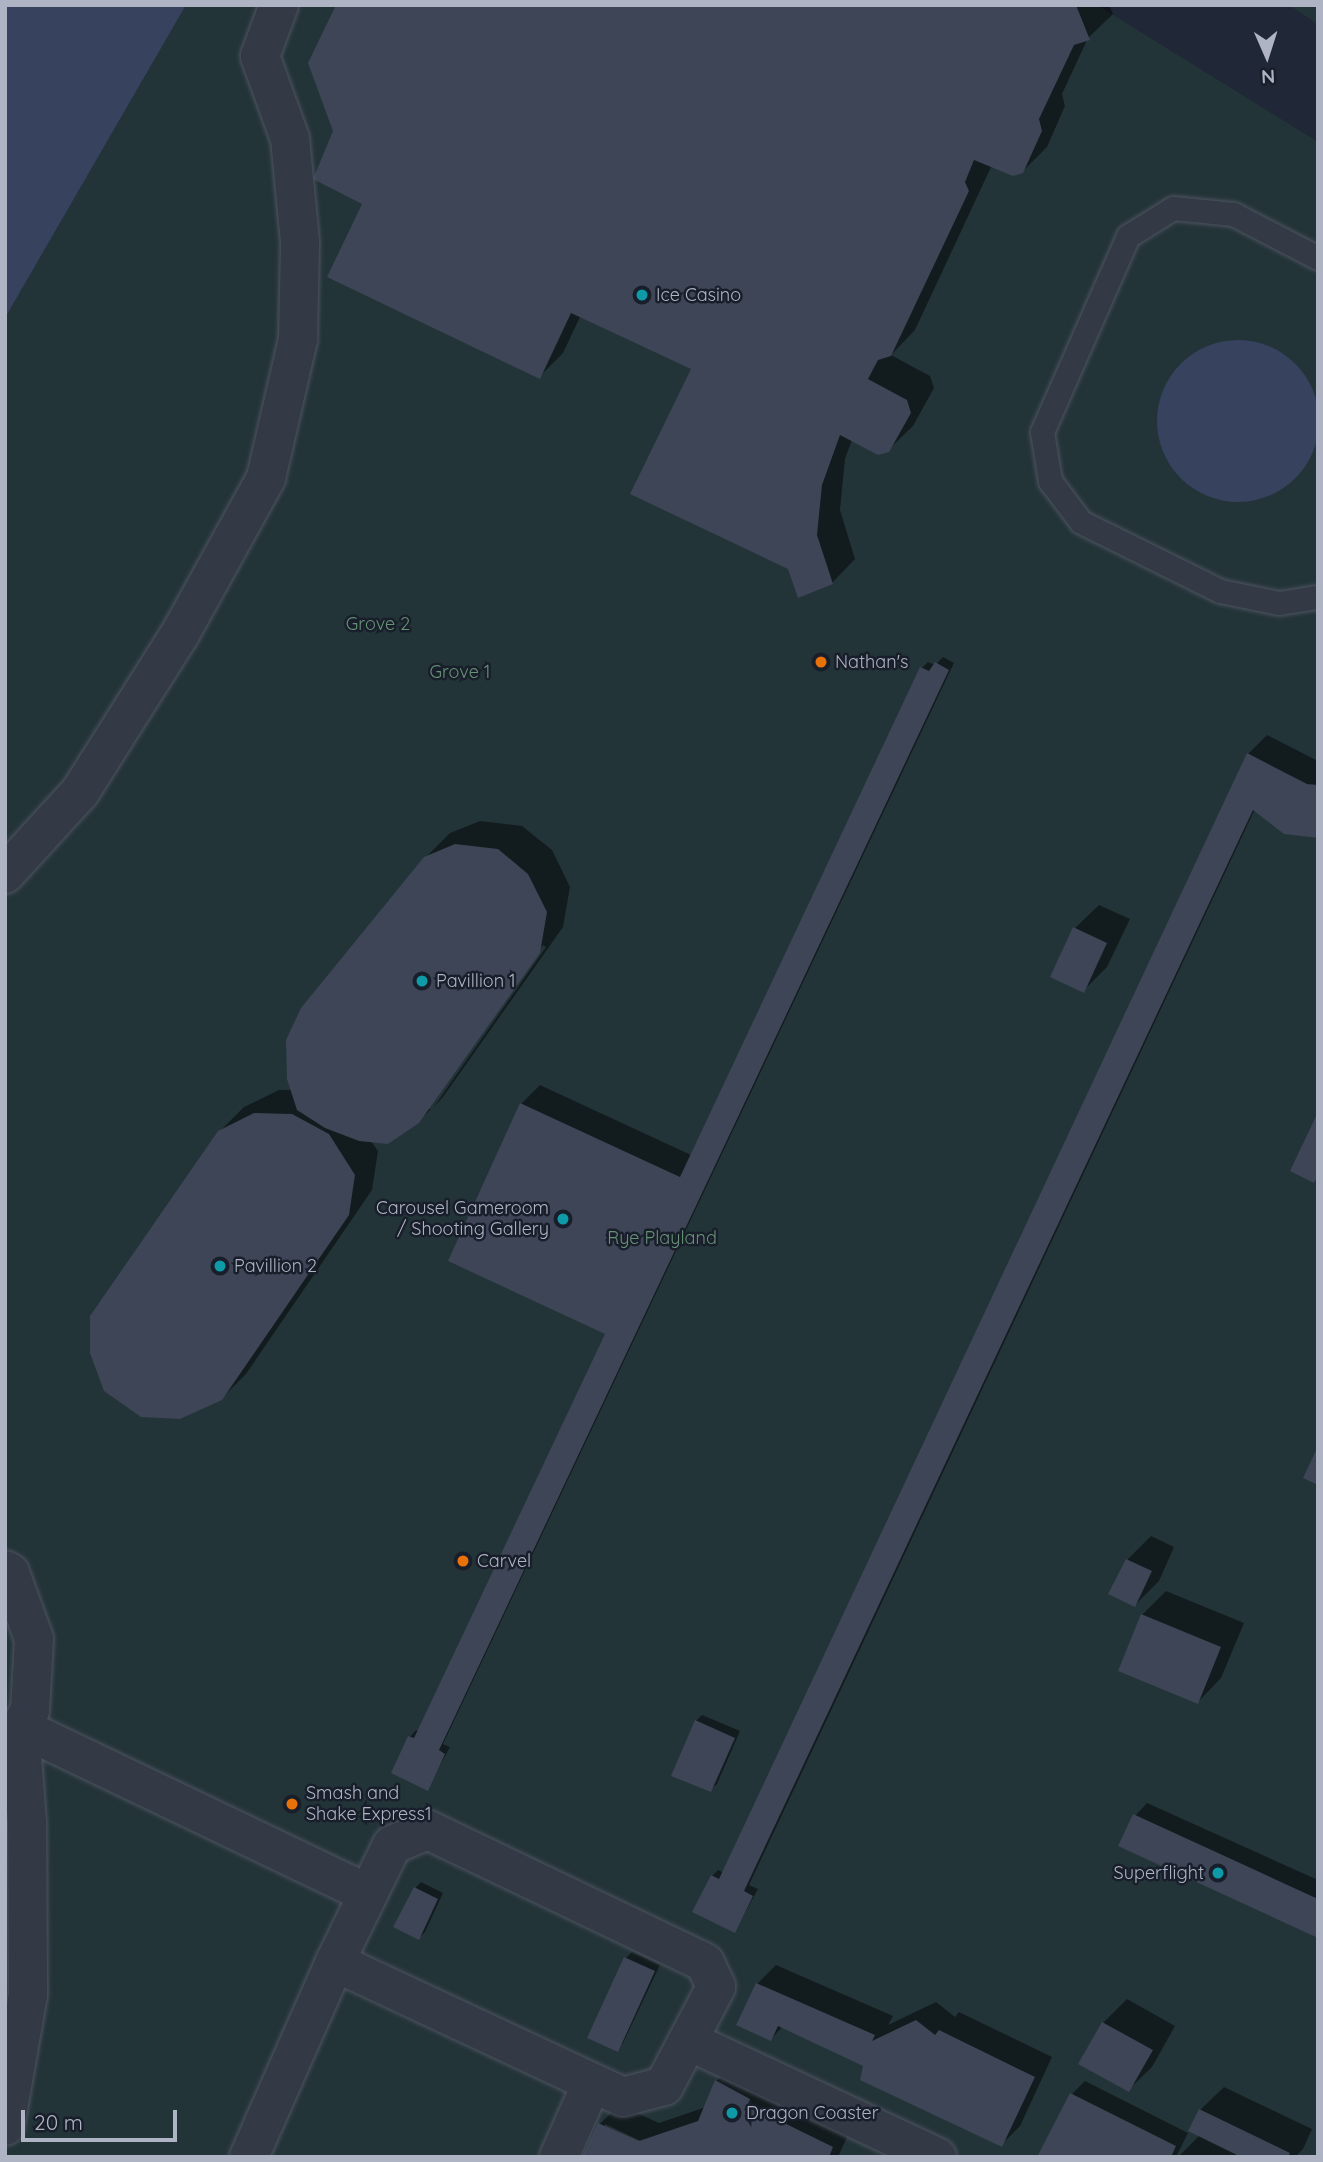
<!DOCTYPE html>
<html>
<head>
<meta charset="utf-8">
<style>
  body { margin:0 }
  #map { position:relative; width:1323px; height:2162px; overflow:hidden; background:#202736; font-family:Quicksand,sans-serif }
  div>[style] { position:absolute }
  [style*='--x'] { left:calc(var(--x)*1px); top:calc(var(--y)*1px); width:calc(var(--w)*1px); rotate:calc(var(--a)*1deg) }
  .green>* { inset:0; background:#233438 }
  .water>* { inset:0; background:#36425e }
  .round { border-radius:50% }
  .shadow>* { inset:0; background:#0007 }
  .building>* { inset:0; background:#3d4556 }
  .roads { filter:drop-shadow(0 0 2px #4e5461) drop-shadow(0 0 2px #4e5461) }
  .lane>* { height:23px; margin:-11.5px; padding:0 11.5px; transform-origin:11.5px; border-radius:11.5px; background:#343946 }
  .street>* { height:38px; margin:-19px; padding:0 19px; transform-origin:19px; border-radius:19px; background:#343946 }
  .dots>* { width:19px; height:19px; translate:-50% -50%; box-sizing:border-box; border:4px solid #191e2b; border-radius:50% }
  span { translate:-50% -50%; white-space:nowrap; text-align:center; line-height:1.15; -webkit-text-stroke:5px #191e2b; paint-order:stroke }
  .poi-label { font-size:18px; color:#aeb4c3 }
  .left { translate:0 -50%; text-align:left }
  .right { translate:-100% -50%; text-align:right }
  .park-label { font-size:18px; color:#679276 }
  .frame { position:absolute; inset:0; border:7px solid #aeb4c3; pointer-events:none }
  .north { position:absolute; left:1232px; top:21px; width:70px; height:70px; -webkit-text-stroke:5px #191e2b; paint-order:stroke; rotate:177deg; font-size:19px; font-weight:700; line-height:28px; text-align:center; color:#aeb4c3 }
  .north::after { content:''; display:block; margin:auto; width:24px; height:32px; background:#aeb4c3; clip-path:polygon(50% 0,100% 100%,50% 72%,0 100%) }
  .scale { position:absolute; left:21px; top:2110px; width:156px; height:32px; box-sizing:border-box; border:4px solid #aeb4c3; border-top:0; padding-left:9px; font-size:21px; line-height:24px; white-space:nowrap; color:#aeb4c3; -webkit-text-stroke:5px #191e2b; paint-order:stroke }
</style>
</head>
<body>
<div id="map">
  <div class="green">
    <i style="clip-path:polygon(186px 5px,1097px 5px,1318px 142px,1318px 2157px,5px 2157px,5px 318px)"></i>
    <i style="clip-path:polygon(1289px 5px,1318px 5px,1318px 24px)"></i>
  </div>
  <div class="water">
    <i style="clip-path:polygon(5px 5px,186px 5px,5px 318px)"></i>
    <i class="round" style="left:1157px;top:340px;width:162px;height:162px"></i>
  </div>
  <div class="shadow">
    <i style="clip-path:polygon(337px 5px,1109px 5px,1113px 14px,1088px 38px,1062px 94px,1065px 106px,1047px 147px,1023px 171px,992px 165px,915px 330px,891px 355px,930px 376px,934px 388px,913px 426px,888px 450px,852px 440px,845px 459px,840px 510px,855px 559px,832px 583px,789px 567px,693px 368px,581px 315px,563px 353px,539px 377px,364px 203px,335px 131px)"></i>
    <i style="clip-path:polygon(943px 657px,954px 663px,443px 1744px,450px 1747px,427px 1789px,410px 1737px,416px 1730px,419px 1732px,610px 1327px,450px 1260px,521px 1104px,540px 1085px,691px 1155px,922px 668px,928px 662px,935px 665px)"></i>
    <i style="clip-path:polygon(1267px 735px,1318px 761px,1318px 836px,1255px 809px,749px 1885px,758px 1889px,735px 1931px,712px 1876px,718px 1870px,724px 1873px,1248px 754px)"></i>
    <i style="clip-path:polygon(480px 821px,522px 826px,552px 850px,570px 887px,563px 927px,443px 1097px,433px 1108px,546px 947px,543px 945px,427px 1109px,431px 1109px,418px 1122px,371px 1141px,378px 1151px,372px 1190px,246px 1374px,221px 1399px,219px 1132px,244px 1107px,279px 1090px,293px 1090px,425px 858px,450px 833px)"></i>
    <i style="clip-path:polygon(1099px 905px,1130px 919px,1107px 967px,1084px 990px,1075px 928px)"></i>
    <i style="clip-path:polygon(1151px 1536px,1174px 1547px,1159px 1581px,1135px 1605px,1127px 1560px)"></i>
    <i style="clip-path:polygon(1166px 1591px,1244px 1623px,1221px 1678px,1198px 1702px,1142px 1615px)"></i>
    <i style="clip-path:polygon(702px 1715px,740px 1731px,717px 1784px,710px 1790px,696px 1721px)"></i>
    <i style="clip-path:polygon(1147px 1803px,1318px 1880px,1318px 1936px,1135px 1816px)"></i>
    <i style="clip-path:polygon(421px 1882px,443px 1893px,425px 1932px,419px 1938px,415px 1888px)"></i>
    <i style="clip-path:polygon(632px 1952px,660px 1965px,623px 2043px,617px 2050px,626px 1958px)"></i>
    <i style="clip-path:polygon(776px 1965px,893px 2016px,888px 2025px,936px 2002px,955px 2017px,959px 2012px,1052px 2057px,1020px 2126px,1001px 2145px,865px 2065px,783px 2026px,771px 2039px,757px 1984px)"></i>
    <i style="clip-path:polygon(1127px 1999px,1175px 2026px,1152px 2067px,1128px 2090px,1103px 2023px)"></i>
    <i style="clip-path:polygon(evenodd,735px 2063px,851px 2128px,838px 2157px,584px 2157px,600px 2124px,619px 2105px,659px 2123px,706px 2107px,716px 2081px,735px 2063px,605px 2124px,647px 2144px,646px 2147px,605px 2128px,605px 2124px)"></i>
    <i style="clip-path:polygon(1085px 2081px,1188px 2133px,1176px 2157px,1040px 2154px,1072px 2094px)"></i>
    <i style="clip-path:polygon(1224px 2087px,1312px 2129px,1303px 2149px,1295px 2157px,1178px 2157px,1200px 2135px,1200px 2110px)"></i>
  </div>
  <div class="building">
    <i style="clip-path:polygon(336px 5px,1076px 5px,1090px 40px,1074px 45px,1039px 119px,1042px 131px,1023px 173px,1013px 176px,974px 160px,965px 182px,969px 191px,891px 356px,878px 360px,868px 379px,907px 400px,911px 413px,889px 452px,878px 455px,840px 435px,822px 485px,817px 535px,833px 584px,798px 598px,788px 569px,630px 494px,691px 369px,571px 313px,540px 379px,327px 277px,362px 204px,313px 179px,333px 131px,308px 63px)"></i>
    <i style="clip-path:polygon(935px 662px,949px 670px,439px 1750px,445px 1754px,428px 1791px,391px 1773px,408px 1736px,414px 1738px,605px 1334px,448px 1261px,520px 1103px,680px 1177px,920px 667px,929px 671px)"></i>
    <i style="clip-path:polygon(1247px 753px,1307px 784px,1318px 785px,1318px 838px,1284px 834px,1253px 810px,744px 1891px,753px 1896px,735px 1933px,692px 1912px,711px 1875px,719px 1879px)"></i>
    <i style="clip-path:polygon(455px 844px,498px 849px,528px 874px,547px 912px,540px 953px,419px 1123px,388px 1144px,359px 1141px,325px 1128px,297px 1110px,287px 1079px,286px 1040px,301px 1008px,424px 857px)"></i>
    <i style="clip-path:polygon(1073px 927px,1107px 943px,1084px 993px,1050px 977px)"></i>
    <i style="clip-path:polygon(1318px 1112px,1318px 1175px,1314px 1183px,1290px 1171px)"></i>
    <i style="clip-path:polygon(254px 1113px,292px 1114px,329px 1134px,355px 1175px,349px 1215px,222px 1400px,180px 1419px,141px 1417px,104px 1391px,90px 1353px,90px 1316px,218px 1131px)"></i>
    <i style="clip-path:polygon(1318px 1446px,1318px 1485px,1303px 1478px)"></i>
    <i style="clip-path:polygon(1126px 1559px,1152px 1571px,1135px 1607px,1108px 1594px)"></i>
    <i style="clip-path:polygon(1141px 1614px,1221px 1647px,1198px 1704px,1118px 1671px)"></i>
    <i style="clip-path:polygon(695px 1720px,735px 1738px,711px 1792px,671px 1776px)"></i>
    <i style="clip-path:polygon(1133px 1814px,1318px 1899px,1318px 1938px,1118px 1846px)"></i>
    <i style="clip-path:polygon(414px 1887px,438px 1899px,419px 1940px,393px 1927px)"></i>
    <i style="clip-path:polygon(624px 1957px,655px 1971px,618px 2052px,587px 2038px)"></i>
    <i style="clip-path:polygon(756px 1983px,875px 2035px,872px 2041px,916px 2020px,935px 2035px,939px 2030px,1035px 2077px,1002px 2147px,860px 2080px,863px 2066px,778px 2026px,771px 2041px,736px 2025px)"></i>
    <i style="clip-path:polygon(1102px 2022px,1153px 2050px,1129px 2092px,1078px 2064px)"></i>
    <i style="clip-path:polygon(715px 2080px,750px 2099px,748px 2105px,833px 2147px,829px 2157px,582px 2157px,598px 2123px,639px 2141px,698px 2121px)"></i>
    <i style="clip-path:polygon(1070px 2093px,1176px 2146px,1171px 2157px,1038px 2155px)"></i>
    <i style="clip-path:polygon(1199px 2109px,1290px 2153px,1288px 2157px,1241px 2157px,1188px 2131px)"></i>
  </div>
  <div class="roads">
    <div class="lane">
      <i style="--x:1318;--y:258;--w:96;--a:-152.6"></i>
      <i style="--x:1233;--y:214;--w:60;--a:-174.3"></i>
      <i style="--x:1173;--y:208;--w:53;--a:148.1"></i>
      <i style="--x:1128;--y:236;--w:214;--a:113.7"></i>
      <i style="--x:1042;--y:432;--w:50;--a:80.7"></i>
      <i style="--x:1050;--y:481;--w:51;--a:52.9"></i>
      <i style="--x:1081;--y:522;--w:155;--a:26.4"></i>
      <i style="--x:1220;--y:591;--w:60;--a:11.5"></i>
      <i style="--x:1279;--y:603;--w:39;--a:-9"></i>
    </div>
    <div class="street">
      <i style="--x:5;--y:874;--w:111;--a:-47.6"></i>
      <i style="--x:80;--y:792;--w:187;--a:-57.7"></i>
      <i style="--x:180;--y:634;--w:178;--a:-61.1"></i>
      <i style="--x:266;--y:478;--w:143;--a:-77"></i>
      <i style="--x:298;--y:339;--w:97;--a:-88.8"></i>
      <i style="--x:300;--y:242;--w:103;--a:-95.5"></i>
      <i style="--x:290;--y:139;--w:88;--a:-109.9"></i>
      <i style="--x:260;--y:56;--w:54;--a:-69.6"></i>
      <i style="--x:5;--y:1570;--w:6;--a:31"></i>
      <i style="--x:10;--y:1573;--w:70;--a:70"></i>
      <i style="--x:34;--y:1639;--w:71;--a:93.2"></i>
      <i style="--x:30;--y:1710;--w:44;--a:120.1"></i>
      <i style="--x:428;--y:1830;--w:307;--a:25.6"></i>
      <i style="--x:705;--y:1963;--w:26;--a:65"></i>
      <i style="--x:716;--y:1987;--w:112;--a:117.7"></i>
      <i style="--x:664;--y:2086;--w:42;--a:165"></i>
      <i style="--x:623;--y:2097;--w:318;--a:-154.9"></i>
      <i style="--x:335;--y:1962;--w:130;--a:-64"></i>
      <i style="--x:392;--y:1845;--w:39;--a:-23"></i>
      <i style="--x:689;--y:2041;--w:274;--a:25.1"></i>
      <i style="--x:5;--y:2126;--w:134;--a:-80.1"></i>
      <i style="--x:28;--y:1994;--w:171;--a:-90.3"></i>
      <i style="--x:27;--y:1823;--w:96;--a:-94.2"></i>
      <i style="--x:20;--y:1727;--w:386;--a:25.6"></i>
      <i style="--x:249;--y:2157;--w:213;--a:-66.2"></i>
      <i style="--x:559;--y:2157;--w:81;--a:-66"></i>
    </div>
  </div>
  <div class="dots">
    <i style="left:642px;top:295px;background:#0f9aa8"></i>
    <i style="left:821px;top:662px;background:#e8710a"></i>
    <i style="left:422px;top:981px;background:#0f9aa8"></i>
    <i style="left:563px;top:1219px;background:#0f9aa8"></i>
    <i style="left:220px;top:1266px;background:#0f9aa8"></i>
    <i style="left:463px;top:1561px;background:#e8710a"></i>
    <i style="left:292px;top:1804px;background:#e8710a"></i>
    <i style="left:1218px;top:1873px;background:#0f9aa8"></i>
    <i style="left:732px;top:2113px;background:#0f9aa8"></i>
  </div>
  <div class="poi-label">
    <span class="left" style="left:656px;top:295px">Ice Casino</span>
    <span class="left" style="left:835px;top:662px">Nathan's</span>
    <span class="left" style="left:436px;top:981px">Pavillion 1</span>
    <span class="right" style="left:549px;top:1219px">Carousel Gameroom<br>/ Shooting Gallery</span>
    <span class="left" style="left:234px;top:1266px">Pavillion 2</span>
    <span class="left" style="left:477px;top:1561px">Carvel</span>
    <span class="left" style="left:306px;top:1804px">Smash and<br>Shake Express1</span>
    <span class="right" style="left:1204px;top:1873px">Superflight</span>
    <span class="left" style="left:746px;top:2113px">Dragon Coaster</span>
  </div>
  <div class="park-label">
    <span style="left:378px;top:624px">Grove 2</span>
    <span style="left:460px;top:672px">Grove 1</span>
    <span style="left:662px;top:1238px">Rye Playland</span>
  </div>
  <div class="frame"></div>
  <div class="north">N</div>
  <div class="scale">20 m</div>
</div>
</body>
</html>
